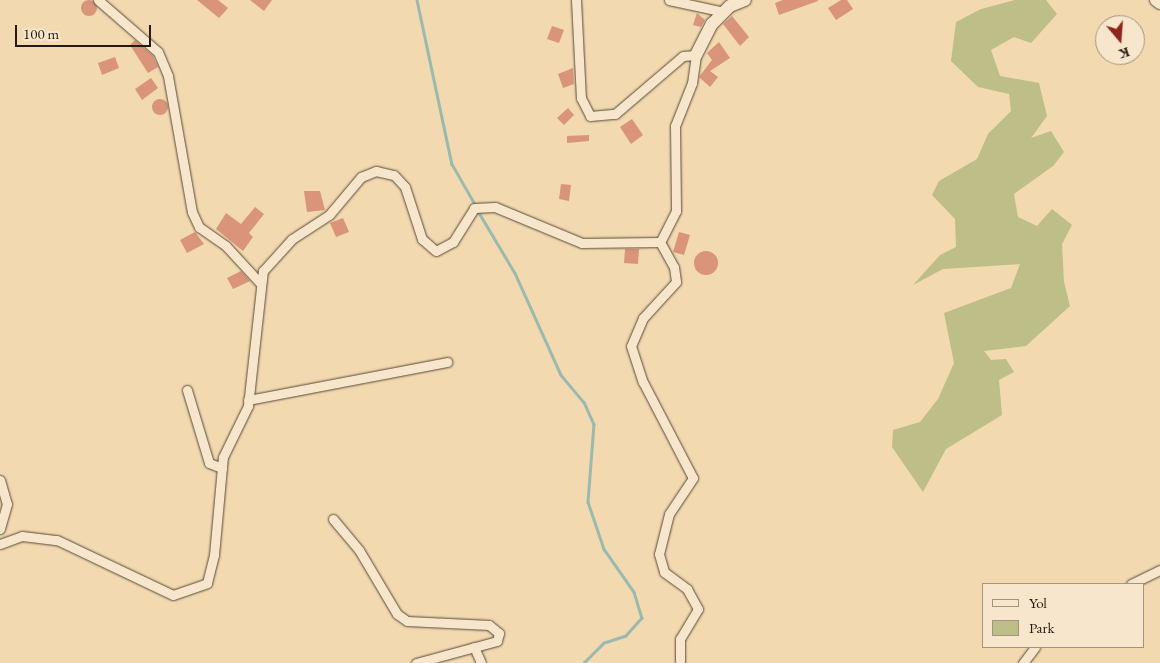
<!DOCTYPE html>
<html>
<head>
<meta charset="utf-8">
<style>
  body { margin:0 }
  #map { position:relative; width:1160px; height:663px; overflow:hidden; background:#f2d9af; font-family:"EB Garamond",serif }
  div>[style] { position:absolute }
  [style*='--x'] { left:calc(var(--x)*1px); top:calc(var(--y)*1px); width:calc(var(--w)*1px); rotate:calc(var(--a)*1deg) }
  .green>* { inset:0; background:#bdbe88 }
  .stream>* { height:2.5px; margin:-1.25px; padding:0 1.25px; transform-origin:1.25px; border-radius:1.25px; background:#9bbaaf }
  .building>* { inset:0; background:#d9947a }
  .round { border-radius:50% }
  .roads { filter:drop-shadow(0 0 1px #594938) drop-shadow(0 0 1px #594938) }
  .street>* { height:9px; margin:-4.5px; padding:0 4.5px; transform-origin:4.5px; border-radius:4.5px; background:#f7e6cb }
  .secondary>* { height:12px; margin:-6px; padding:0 6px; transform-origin:6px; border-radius:6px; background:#f7e6cb }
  span { translate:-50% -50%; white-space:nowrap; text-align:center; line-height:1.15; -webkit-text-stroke:5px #f7e6cb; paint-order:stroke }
  .legend { position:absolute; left:982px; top:583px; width:162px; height:65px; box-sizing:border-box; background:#f7e6cb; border:1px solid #a39480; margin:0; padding:6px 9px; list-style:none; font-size:15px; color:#261910 }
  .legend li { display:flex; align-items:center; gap:10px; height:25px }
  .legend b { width:25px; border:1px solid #a39480 }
  .north { position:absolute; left:1095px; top:15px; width:50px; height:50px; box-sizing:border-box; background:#f7e6cb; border:1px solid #a39480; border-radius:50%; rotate:162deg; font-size:14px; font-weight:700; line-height:20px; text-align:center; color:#261910 }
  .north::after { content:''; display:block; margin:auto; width:18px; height:22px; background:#8f2418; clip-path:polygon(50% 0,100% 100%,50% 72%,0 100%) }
  .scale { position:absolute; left:15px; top:25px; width:136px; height:22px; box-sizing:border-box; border:2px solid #261910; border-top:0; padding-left:6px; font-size:15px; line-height:18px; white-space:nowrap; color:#261910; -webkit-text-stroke:4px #f7e6cb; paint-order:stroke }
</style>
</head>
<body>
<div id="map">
  <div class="green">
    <i style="clip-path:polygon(1015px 0,1046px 0,1057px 14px,1031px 43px,1014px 37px,991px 50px,1000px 76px,1039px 83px,1047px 116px,1031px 138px,1051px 131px,1064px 152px,1053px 166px,1014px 194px,1018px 217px,1037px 226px,1052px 209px,1072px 225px,1062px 244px,1064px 282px,1070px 306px,1026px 346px,984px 351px,991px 360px,1006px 359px,1014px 372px,999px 380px,1002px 415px,946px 449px,923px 492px,892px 447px,893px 430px,920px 422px,938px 399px,954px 363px,944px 313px,1011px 288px,1020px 264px,943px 269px,913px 285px,940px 255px,956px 247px,955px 219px,932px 195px,939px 181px,977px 159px,988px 134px,1011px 111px,1009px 94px,978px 87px,951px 61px,956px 22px,981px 9px)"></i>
  </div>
  <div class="stream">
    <i style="--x:417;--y:0;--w:168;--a:78"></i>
    <i style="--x:452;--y:164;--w:48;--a:60.3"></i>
    <i style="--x:478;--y:211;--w:72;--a:59.2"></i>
    <i style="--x:515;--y:273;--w:112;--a:65.7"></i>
    <i style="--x:561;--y:375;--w:35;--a:50"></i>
    <i style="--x:584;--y:402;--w:24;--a:66"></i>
    <i style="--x:594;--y:424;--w:78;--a:94.4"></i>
    <i style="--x:588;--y:502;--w:50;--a:71.2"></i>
    <i style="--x:604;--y:549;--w:52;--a:55.1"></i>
    <i style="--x:634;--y:592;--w:27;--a:73"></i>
    <i style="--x:642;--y:618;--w:24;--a:132"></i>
    <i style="--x:626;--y:636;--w:23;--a:162"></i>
    <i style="--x:604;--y:643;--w:28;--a:135"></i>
  </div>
  <div class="building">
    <i style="clip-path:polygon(197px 0,218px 0,228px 8px,219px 18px)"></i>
    <i style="clip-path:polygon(250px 0,272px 0,264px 11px)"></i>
    <i style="clip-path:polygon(783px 0,818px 0,818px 1px,779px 15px,775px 3px)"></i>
    <i style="clip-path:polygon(841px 0,847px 0,853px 9px,836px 20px,828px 8px)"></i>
    <i class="round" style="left:81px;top:0;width:16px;height:16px"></i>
    <i style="clip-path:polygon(697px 13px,705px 20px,701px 27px,693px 25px)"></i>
    <i style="clip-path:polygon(732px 16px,749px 37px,740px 46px,723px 24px)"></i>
    <i style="clip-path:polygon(552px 26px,564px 30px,559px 43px,547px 39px)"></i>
    <i style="clip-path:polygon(135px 40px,153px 56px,158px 67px,148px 73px,130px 45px)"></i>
    <i style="clip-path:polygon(719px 42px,730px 58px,710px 71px,718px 77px,710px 87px,699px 77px,712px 60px,707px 53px)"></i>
    <i style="clip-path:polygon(115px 57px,119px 68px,102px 75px,98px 63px)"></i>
    <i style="clip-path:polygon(573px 68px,574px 84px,563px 88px,558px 74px)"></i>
    <i style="clip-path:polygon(151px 78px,158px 88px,142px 100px,135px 89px)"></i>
    <i class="round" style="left:152px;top:99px;width:16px;height:16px"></i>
    <i style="clip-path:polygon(568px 108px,574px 115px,564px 125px,557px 118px)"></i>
    <i style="clip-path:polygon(632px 119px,643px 135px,631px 144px,620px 127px)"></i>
    <i style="clip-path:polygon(589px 135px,589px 141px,567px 143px,567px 136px)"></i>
    <i style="clip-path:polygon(561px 184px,571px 185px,569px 201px,559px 199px)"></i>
    <i style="clip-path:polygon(304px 191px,320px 191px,325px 210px,307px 212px)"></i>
    <i style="clip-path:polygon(255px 207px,264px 214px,249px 233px,253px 237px,243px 251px,216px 229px,226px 213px,241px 224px)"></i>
    <i style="clip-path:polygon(343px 218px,349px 232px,336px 237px,330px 223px)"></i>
    <i style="clip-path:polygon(195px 232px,204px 244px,187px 253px,180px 240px)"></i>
    <i style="clip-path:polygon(679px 232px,690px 235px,684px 255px,673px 252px)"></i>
    <i style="clip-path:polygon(625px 249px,639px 249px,638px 264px,624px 263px)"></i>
    <i class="round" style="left:694px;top:251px;width:24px;height:24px"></i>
    <i style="clip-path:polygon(241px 271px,250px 281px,233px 289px,227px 278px)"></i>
  </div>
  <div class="roads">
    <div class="street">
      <i style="--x:98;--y:0;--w:79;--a:40.9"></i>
      <i style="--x:158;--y:52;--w:26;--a:67"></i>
      <i style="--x:168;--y:76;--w:138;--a:80"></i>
      <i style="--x:192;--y:212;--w:17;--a:65"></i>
      <i style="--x:199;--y:227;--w:33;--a:35"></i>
      <i style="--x:226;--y:246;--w:50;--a:47.4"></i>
      <i style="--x:576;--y:0;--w:98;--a:87.1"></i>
      <i style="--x:581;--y:98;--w:20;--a:63"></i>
      <i style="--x:590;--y:116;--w:25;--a:-5"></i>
      <i style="--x:615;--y:114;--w:89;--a:-40.5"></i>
      <i style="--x:683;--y:56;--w:13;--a:-4"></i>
      <i style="--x:696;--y:55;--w:28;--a:98"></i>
      <i style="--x:692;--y:83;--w:46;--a:111.6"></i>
      <i style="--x:675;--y:126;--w:85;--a:89.3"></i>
      <i style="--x:676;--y:211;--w:35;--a:117"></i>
      <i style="--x:669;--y:0;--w:56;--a:12.3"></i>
      <i style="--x:187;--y:390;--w:76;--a:73.2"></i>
      <i style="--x:209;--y:463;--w:14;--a:21"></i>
      <i style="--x:248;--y:400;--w:203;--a:-10.8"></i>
      <i style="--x:0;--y:480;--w:25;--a:74"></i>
      <i style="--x:7;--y:504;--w:26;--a:106"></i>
      <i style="--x:333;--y:519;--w:40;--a:50"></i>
      <i style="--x:359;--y:550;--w:74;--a:59.3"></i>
      <i style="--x:397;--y:614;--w:12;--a:35"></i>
      <i style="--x:407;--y:621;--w:82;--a:2.8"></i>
      <i style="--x:489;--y:625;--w:13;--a:39"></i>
      <i style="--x:499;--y:633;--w:8;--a:104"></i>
      <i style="--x:497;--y:641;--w:84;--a:164.8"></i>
      <i style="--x:0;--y:544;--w:23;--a:-20"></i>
      <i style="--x:22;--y:536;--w:35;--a:7"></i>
      <i style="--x:57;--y:540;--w:128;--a:25.4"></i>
      <i style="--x:173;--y:595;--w:36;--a:-19"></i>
      <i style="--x:207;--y:583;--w:29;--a:-76"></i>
      <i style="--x:214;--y:555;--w:98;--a:-84.8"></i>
      <i style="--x:223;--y:457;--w:57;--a:-63.9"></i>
      <i style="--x:248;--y:406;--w:136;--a:-83.7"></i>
      <i style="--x:263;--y:271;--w:43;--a:-47.8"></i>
      <i style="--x:292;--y:239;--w:44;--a:-33"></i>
      <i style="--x:329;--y:215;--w:50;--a:-49.9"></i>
      <i style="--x:361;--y:177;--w:16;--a:-22"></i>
      <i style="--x:376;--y:171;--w:18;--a:13"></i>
      <i style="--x:394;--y:175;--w:16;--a:47"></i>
      <i style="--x:405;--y:187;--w:55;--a:71.9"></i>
      <i style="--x:422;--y:239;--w:18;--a:41"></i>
      <i style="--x:436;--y:251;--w:19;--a:-28"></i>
      <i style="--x:453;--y:242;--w:40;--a:-58"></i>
      <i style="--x:474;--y:208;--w:21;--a:-3"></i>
      <i style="--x:495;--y:207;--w:94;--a:22.5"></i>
      <i style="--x:582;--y:243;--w:78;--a:-0.7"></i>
      <i style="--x:660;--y:242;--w:29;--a:61"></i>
      <i style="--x:674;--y:267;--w:15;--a:82"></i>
      <i style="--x:676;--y:282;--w:49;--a:132.5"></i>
      <i style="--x:643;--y:318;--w:30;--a:113"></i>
      <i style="--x:631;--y:346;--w:38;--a:72"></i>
      <i style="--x:643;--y:382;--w:108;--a:62.5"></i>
      <i style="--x:693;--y:478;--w:43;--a:123.7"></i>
      <i style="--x:669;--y:514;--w:41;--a:104"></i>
      <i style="--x:659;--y:554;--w:19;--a:74"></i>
      <i style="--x:664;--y:572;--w:29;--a:36"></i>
      <i style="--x:687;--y:589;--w:23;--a:61"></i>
      <i style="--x:698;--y:609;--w:35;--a:121"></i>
      <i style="--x:680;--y:639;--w:22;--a:90"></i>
      <i style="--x:1131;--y:584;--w:32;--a:-26"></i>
      <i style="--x:474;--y:647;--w:17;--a:66"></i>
      <i style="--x:1023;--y:663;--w:20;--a:-53"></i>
    </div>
    <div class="secondary">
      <i style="--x:1156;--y:0;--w:5;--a:37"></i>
      <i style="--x:696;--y:55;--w:35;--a:-63"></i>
      <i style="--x:712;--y:24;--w:25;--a:-45"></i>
      <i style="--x:730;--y:6;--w:16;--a:-22"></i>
    </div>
  </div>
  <ul class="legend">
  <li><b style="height:6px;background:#f7e6cb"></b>Yol</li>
  <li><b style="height:14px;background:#bdbe88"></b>Park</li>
  </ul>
  <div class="north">K</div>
  <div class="scale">100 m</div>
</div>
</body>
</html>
